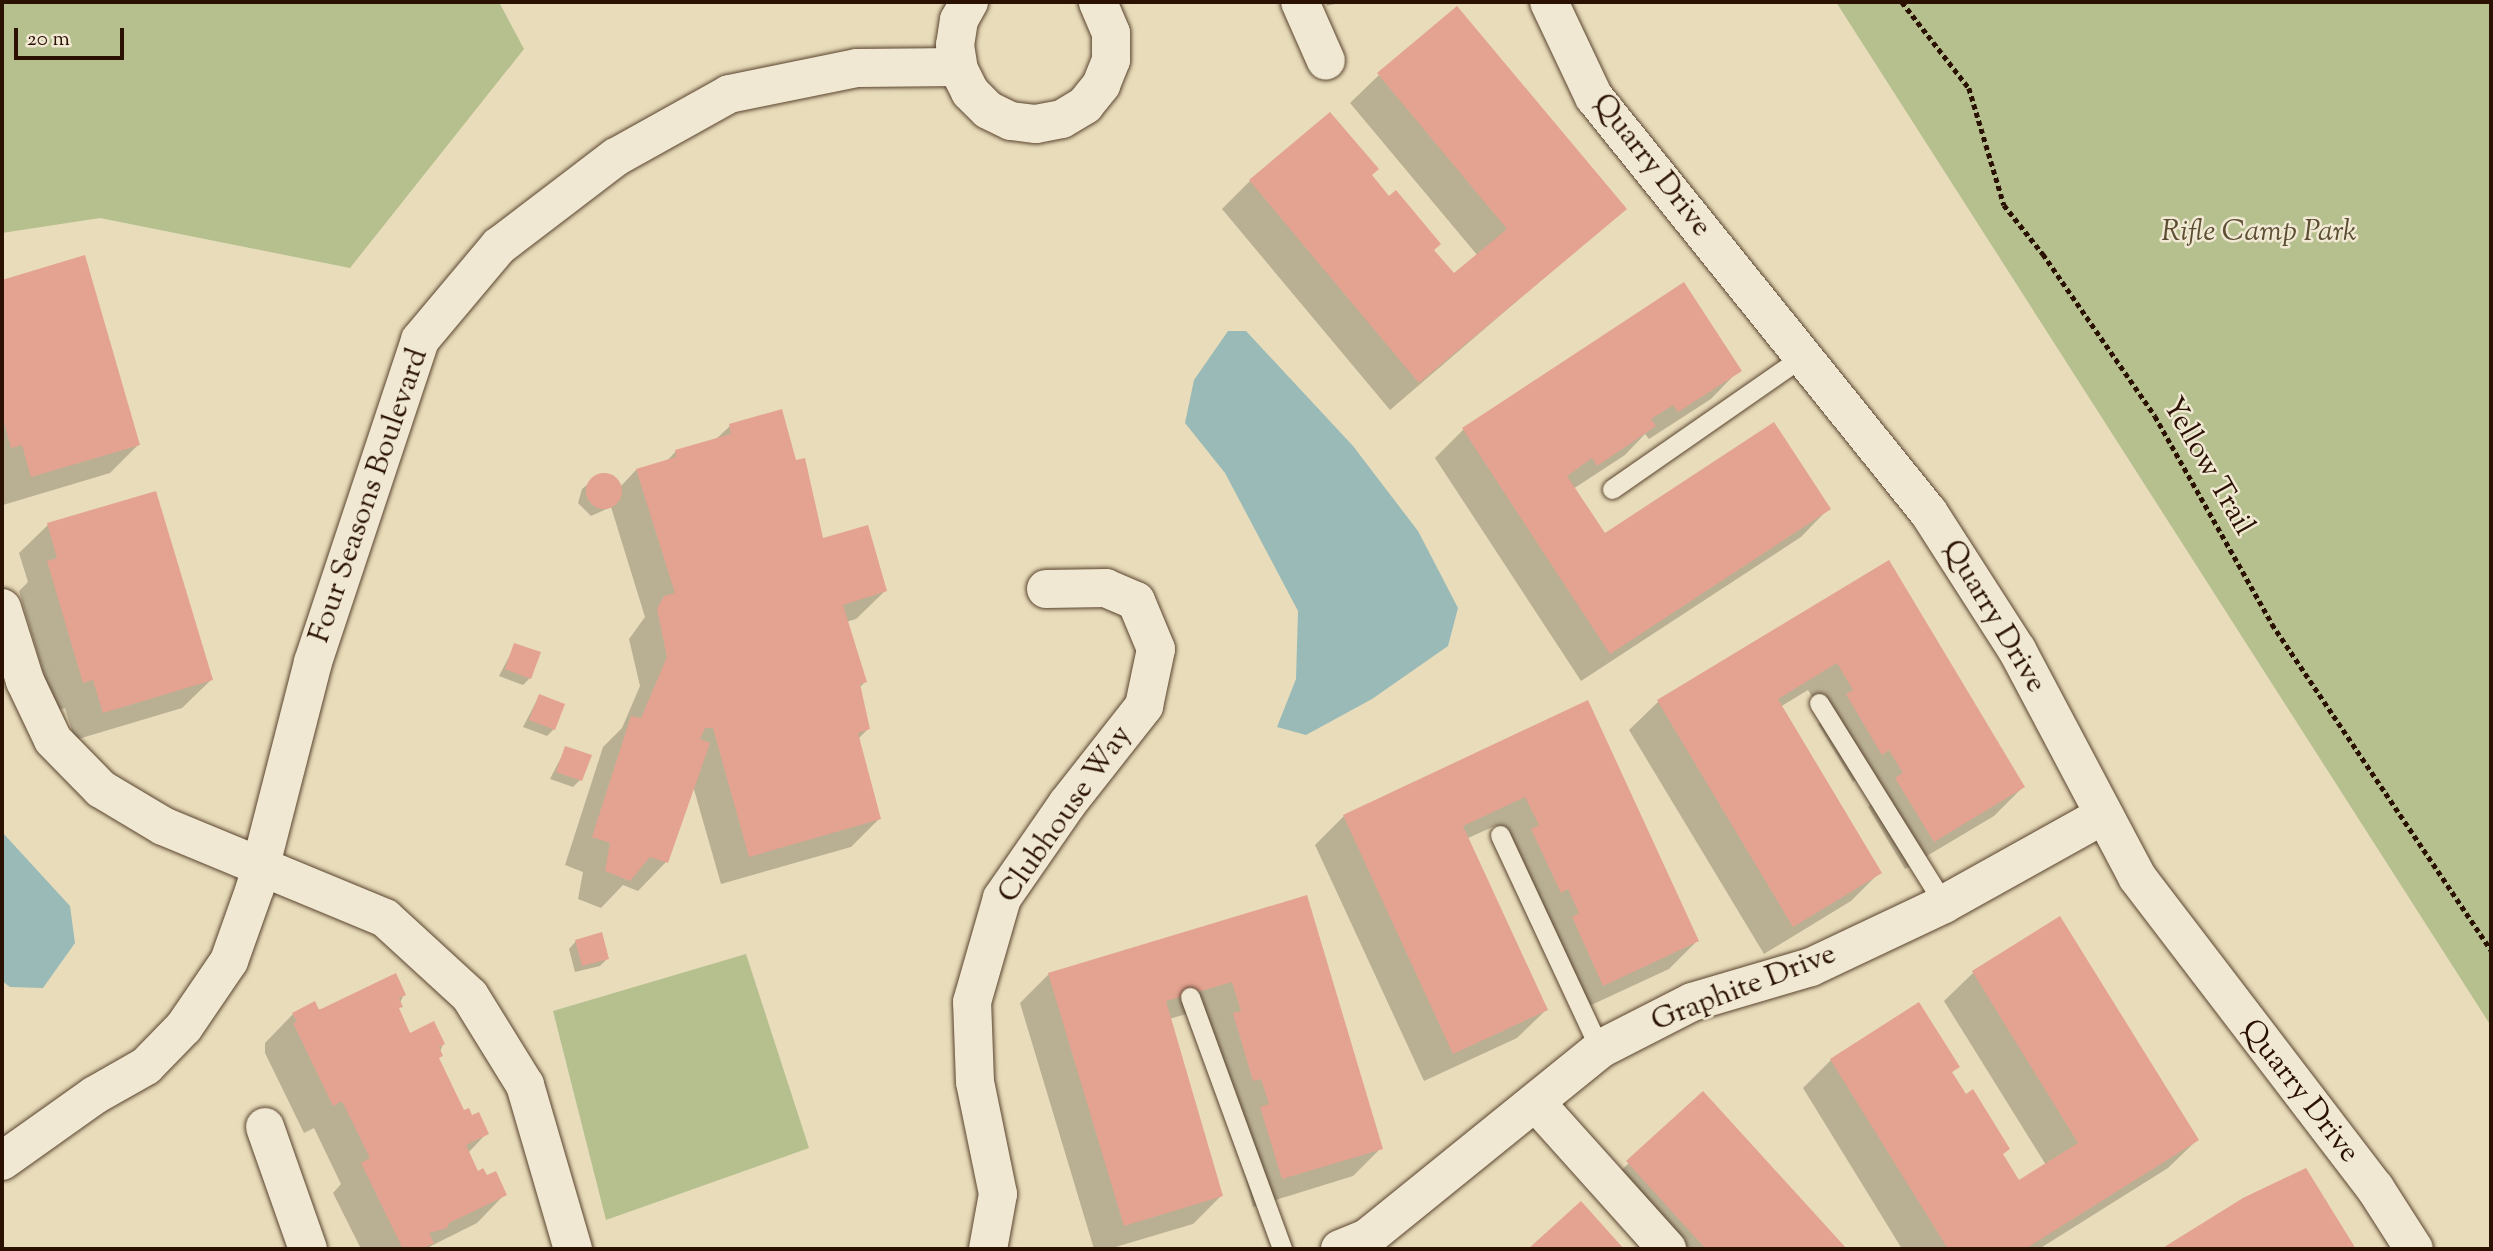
<!DOCTYPE html>
<html>
<head>
<meta charset="utf-8">
<style>
  body { margin:0 }
  #map { position:relative; width:2493px; height:1251px; overflow:hidden; background:#e8dcba; font-family:"Sorts Mill Goudy",serif }
  div>[style] { position:absolute }
  [style*='--x'] { left:calc(var(--x)*1px); top:calc(var(--y)*1px); width:calc(var(--w)*1px); rotate:calc(var(--a)*1deg) }
  .green>* { inset:0; background:#b6c08f }
  .water>* { inset:0; background:#99bab7 }
  .shadow>* { inset:0; background:#0003 }
  .building>* { inset:0; background:#e4a391 }
  .round { border-radius:50% }
  .path>* { height:4.5px; margin-top:-2.25px; transform-origin:0; background:repeating-linear-gradient(90deg,#2a1101 0 5px,transparent 0 8.5px) }
  .roads { filter:drop-shadow(0 0 2px #5a442f) drop-shadow(0 0 2px #5a442f) }
  .lane>* { height:19px; margin:-9.5px; padding:0 9.5px; transform-origin:9.5px; border-radius:9.5px; background:#f0e8d2 }
  .street>* { height:38px; margin:-19px; padding:0 19px; transform-origin:19px; border-radius:19px; background:#f0e8d2 }
  span { translate:-50% -50%; white-space:nowrap; text-align:center; line-height:1.15; -webkit-text-stroke:5px #f0e8d2; paint-order:stroke }
  .street-label { font-size:30px; color:#2a1101 }
  .park-label { font-size:30px; color:#5b4e33; font-style:italic }
  .frame { position:absolute; inset:0; border:4px solid #2a1101; pointer-events:none }
  .scale { position:absolute; left:14px; top:28px; width:110px; height:32px; box-sizing:border-box; border:4px solid #2a1101; border-top:0; padding-left:9px; font-size:21px; line-height:24px; white-space:nowrap; color:#2a1101; -webkit-text-stroke:5px #f0e8d2; paint-order:stroke }
</style>
</head>
<body>
<div id="map">
  <div class="green">
    <i style="clip-path:polygon(2px 2px,499px 2px,524px 49px,350px 268px,100px 218px,2px 233px)"></i>
    <i style="clip-path:polygon(1836px 2px,2491px 2px,2491px 1026px)"></i>
    <i style="clip-path:polygon(746px 954px,809px 1148px,606px 1220px,553px 1011px)"></i>
  </div>
  <div class="water">
    <i style="clip-path:polygon(1228px 331px,1246px 331px,1353px 446px,1418px 531px,1458px 608px,1448px 646px,1372px 699px,1306px 735px,1277px 727px,1296px 679px,1298px 611px,1225px 473px,1185px 423px,1194px 380px)"></i>
    <i style="clip-path:polygon(2px 832px,70px 906px,75px 943px,43px 988px,10px 987px,2px 981px)"></i>
  </div>
  <div class="shadow">
    <i style="clip-path:polygon(1326px 2px,1342px 2px,1327px 6px)"></i>
    <i style="clip-path:polygon(1379px 75px,1624px 209px,1390px 410px,1222px 209px,1250px 181px,1370px 176px,1454px 276px,1478px 256px,1350px 103px)"></i>
    <i style="clip-path:polygon(84px 257px,138px 445px,110px 473px,3px 505px,2px 282px)"></i>
    <i style="clip-path:polygon(1683px 285px,1739px 370px,1711px 399px,1649px 439px,1645px 434px,1625px 455px,1573px 489px,1604px 536px,1829px 508px,1801px 537px,1581px 681px,1435px 458px,1463px 430px)"></i>
    <i style="clip-path:polygon(730px 426px,795px 462px,821px 540px,885px 591px,856px 619px,846px 622px,865px 682px,859px 688px,868px 729px,858px 739px,879px 819px,851px 847px,721px 884px,693px 786px,666px 862px,638px 891px,623px 885px,601px 908px,578px 899px,583px 872px,565px 865px,603px 747px,622px 728px,640px 686px,629px 639px,645px 617px,611px 507px,591px 516px,578px 503px,582px 489px,600px 474px,613px 475px,621px 486px,636px 470px,666px 462px,676px 451px,715px 440px)"></i>
    <i style="clip-path:polygon(48px 525px,211px 680px,182px 708px,75px 740px,65px 708px,55px 711px,19px 591px,28px 582px,19px 553px)"></i>
    <i style="clip-path:polygon(1888px 563px,2023px 787px,1994px 816px,1905px 869px,1868px 807px,1875px 801px,1860px 777px,1853px 782px,1818px 724px,1825px 718px,1808px 690px,1780px 707px,1880px 872px,1851px 901px,1764px 954px,1629px 730px,1658px 702px)"></i>
    <i style="clip-path:polygon(515px 645px,530px 678px,523px 685px,499px 676px)"></i>
    <i style="clip-path:polygon(539px 696px,554px 729px,547px 736px,523px 727px)"></i>
    <i style="clip-path:polygon(1587px 703px,1697px 941px,1669px 969px,1574px 1013px,1497px 825px,1466px 839px,1546px 1010px,1517px 1038px,1424px 1081px,1315px 845px,1344px 816px)"></i>
    <i style="clip-path:polygon(566px 748px,580px 780px,573px 787px,550px 779px)"></i>
    <i style="clip-path:polygon(1306px 897px,1381px 1148px,1353px 1176px,1253px 1207px,1204px 1009px,1169px 1019px,1222px 1195px,1193px 1224px,1109px 1249px,1094px 1249px,1020px 1003px,1049px 974px)"></i>
    <i style="clip-path:polygon(2059px 919px,2197px 1140px,2168px 1168px,2039px 1249px,1902px 1249px,1803px 1088px,1831px 1060px,1957px 1067px,1951px 1073px,2019px 1182px,2046px 1165px,1944px 1001px,1973px 973px)"></i>
    <i style="clip-path:polygon(576px 941px,607px 959px,600px 966px,575px 972px,569px 949px)"></i>
    <i style="clip-path:polygon(404px 994px,397px 1010px,410px 1035px,443px 1044px,437px 1059px,463px 1113px,487px 1133px,468px 1153px,478px 1174px,505px 1194px,477px 1223px,425px 1249px,361px 1249px,333px 1193px,341px 1184px,314px 1128px,304px 1133px,265px 1053px,265px 1043px,293px 1014px)"></i>
    <i style="clip-path:polygon(1703px 1094px,1844px 1249px,1652px 1249px,1599px 1191px)"></i>
    <i style="clip-path:polygon(2305px 1170px,2354px 1249px,2168px 1249px,2244px 1199px)"></i>
  </div>
  <div class="building">
    <i style="clip-path:polygon(1457px 6px,1627px 209px,1419px 383px,1249px 180px,1330px 112px,1379px 169px,1372px 175px,1389px 196px,1396px 190px,1441px 244px,1434px 250px,1454px 273px,1507px 229px,1377px 73px)"></i>
    <i style="clip-path:polygon(85px 255px,140px 445px,31px 477px,22px 445px,11px 448px,2px 415px,2px 280px)"></i>
    <i style="clip-path:polygon(1684px 282px,1742px 371px,1678px 412px,1673px 405px,1651px 419px,1656px 426px,1597px 466px,1592px 458px,1567px 476px,1605px 533px,1774px 422px,1831px 509px,1610px 654px,1462px 428px)"></i>
    <i style="clip-path:polygon(782px 409px,796px 460px,805px 458px,823px 538px,868px 525px,887px 591px,843px 605px,867px 682px,860px 684px,870px 729px,858px 733px,881px 819px,749px 857px,713px 728px,705px 728px,700px 739px,710px 743px,668px 863px,650px 857px,630px 881px,605px 871px,610px 843px,592px 837px,631px 716px,641px 718px,667px 657px,657px 609px,664px 596px,675px 593px,636px 469px,676px 457px,675px 450px,731px 434px,729px 424px)"></i>
    <i class="round" style="left:586px;top:473px;width:36px;height:36px"></i>
    <i style="clip-path:polygon(156px 491px,213px 680px,103px 713px,93px 680px,83px 683px,47px 561px,57px 558px,47px 523px)"></i>
    <i style="clip-path:polygon(1889px 560px,2025px 787px,1934px 842px,1895px 778px,1903px 773px,1889px 750px,1882px 755px,1846px 694px,1853px 690px,1837px 663px,1778px 699px,1882px 873px,1793px 927px,1657px 700px)"></i>
    <i style="clip-path:polygon(514px 643px,541px 652px,531px 679px,505px 669px)"></i>
    <i style="clip-path:polygon(539px 694px,565px 704px,555px 730px,529px 720px)"></i>
    <i style="clip-path:polygon(1588px 700px,1699px 941px,1603px 986px,1572px 917px,1579px 913px,1568px 889px,1561px 893px,1531px 829px,1539px 825px,1525px 797px,1463px 826px,1548px 1010px,1453px 1054px,1343px 815px)"></i>
    <i style="clip-path:polygon(565px 746px,592px 755px,582px 781px,556px 772px)"></i>
    <i style="clip-path:polygon(1307px 895px,1383px 1149px,1282px 1179px,1260px 1107px,1269px 1104px,1261px 1079px,1253px 1081px,1233px 1013px,1241px 1011px,1232px 982px,1166px 1001px,1223px 1196px,1124px 1226px,1048px 973px)"></i>
    <i style="clip-path:polygon(2060px 916px,2199px 1140px,2025px 1249px,1948px 1249px,1830px 1059px,1919px 1002px,1960px 1067px,1952px 1072px,1966px 1094px,1973px 1089px,2010px 1149px,2003px 1154px,2019px 1180px,2078px 1143px,1972px 971px)"></i>
    <i style="clip-path:polygon(602px 932px,609px 959px,582px 966px,575px 940px)"></i>
    <i style="clip-path:polygon(396px 973px,406px 995px,399px 998px,403px 1007px,399px 1008px,410px 1033px,434px 1021px,445px 1044px,439px 1047px,443px 1056px,439px 1058px,464px 1110px,469px 1108px,472px 1115px,479px 1112px,489px 1134px,466px 1145px,478px 1171px,483px 1168px,487px 1175px,496px 1171px,507px 1195px,449px 1223px,447px 1228px,429px 1233px,434px 1243px,422px 1249px,402px 1247px,361px 1163px,370px 1158px,342px 1101px,333px 1106px,293px 1023px,297px 1022px,292px 1013px,315px 1001px,319px 1010px)"></i>
    <i style="clip-path:polygon(1703px 1091px,1847px 1249px,1706px 1249px,1626px 1161px)"></i>
    <i style="clip-path:polygon(2306px 1168px,2356px 1249px,2161px 1249px,2243px 1198px)"></i>
    <i style="clip-path:polygon(1581px 1201px,1624px 1249px,1528px 1249px)"></i>
  </div>
  <div class="path">
    <i style="--x:1902;--y:2;--w:109;--a:52.1"></i>
    <i style="--x:1969;--y:88;--w:122;--a:73.3"></i>
    <i style="--x:2004;--y:205;--w:63;--a:51.5"></i>
    <i style="--x:2043;--y:254;--w:197;--a:55.3"></i>
    <i style="--x:2155;--y:416;--w:239;--a:60.6"></i>
    <i style="--x:2272;--y:624;--w:393;--a:56.1"></i>
  </div>
  <div class="roads">
    <div class="lane">
      <i style="--x:1612;--y:489;--w:231;--a:-34.8"></i>
      <i style="--x:1819;--y:703;--w:237;--a:58.1"></i>
      <i style="--x:1500;--y:835;--w:236;--a:65"></i>
      <i style="--x:1190;--y:997;--w:268;--a:69.9"></i>
    </div>
    <div class="street">
      <i style="--x:969;--y:2;--w:21;--a:119"></i>
      <i style="--x:959;--y:20;--w:25;--a:99"></i>
      <i style="--x:955;--y:45;--w:25;--a:81"></i>
      <i style="--x:959;--y:70;--w:25;--a:63"></i>
      <i style="--x:970;--y:92;--w:25;--a:45"></i>
      <i style="--x:988;--y:110;--w:25;--a:26"></i>
      <i style="--x:1011;--y:121;--w:25;--a:7"></i>
      <i style="--x:1036;--y:124;--w:26;--a:-11"></i>
      <i style="--x:1062;--y:119;--w:27;--a:-31"></i>
      <i style="--x:1085;--y:105;--w:26;--a:-51"></i>
      <i style="--x:1101;--y:85;--w:27;--a:-68"></i>
      <i style="--x:1111;--y:60;--w:27;--a:-90"></i>
      <i style="--x:1111;--y:33;--w:34;--a:-113"></i>
      <i style="--x:1300;--y:2;--w:64;--a:66.2"></i>
      <i style="--x:1549;--y:2;--w:105;--a:64.7"></i>
      <i style="--x:1594;--y:97;--w:534;--a:51.16"></i>
      <i style="--x:1929;--y:513;--w:163;--a:57.3"></i>
      <i style="--x:2017;--y:650;--w:257;--a:62.1"></i>
      <i style="--x:2137;--y:877;--w:392;--a:52.6"></i>
      <i style="--x:2375;--y:1188;--w:72;--a:57.4"></i>
      <i style="--x:2;--y:608;--w:77;--a:72.5"></i>
      <i style="--x:25;--y:681;--w:65;--a:64.6"></i>
      <i style="--x:53;--y:740;--w:69;--a:45.6"></i>
      <i style="--x:101;--y:789;--w:72;--a:30.8"></i>
      <i style="--x:163;--y:826;--w:240;--a:22.5"></i>
      <i style="--x:385;--y:918;--w:115;--a:42.5"></i>
      <i style="--x:470;--y:996;--w:105;--a:58.3"></i>
      <i style="--x:525;--y:1085;--w:171;--a:73.7"></i>
      <i style="--x:1537;--y:1104;--w:195;--a:48.1"></i>
      <i style="--x:265;--y:1127;--w:129;--a:70.6"></i>
      <i style="--x:2;--y:1161;--w:114;--a:-35.4"></i>
      <i style="--x:95;--y:1095;--w:59;--a:-29.6"></i>
      <i style="--x:146;--y:1066;--w:54;--a:-45.7"></i>
      <i style="--x:184;--y:1027;--w:80;--a:-55.7"></i>
      <i style="--x:229;--y:961;--w:77;--a:-70.4"></i>
      <i style="--x:255;--y:888;--w:233;--a:-75.6"></i>
      <i style="--x:313;--y:662;--w:339;--a:-71.6"></i>
      <i style="--x:420;--y:340;--w:123;--a:-50"></i>
      <i style="--x:499;--y:246;--w:147;--a:-37.3"></i>
      <i style="--x:616;--y:157;--w:129;--a:-29.1"></i>
      <i style="--x:729;--y:94;--w:131;--a:-11.5"></i>
      <i style="--x:857;--y:68;--w:101;--a:-0.6"></i>
      <i style="--x:988;--y:1249;--w:56;--a:-79.7"></i>
      <i style="--x:998;--y:1194;--w:114;--a:-101.6"></i>
      <i style="--x:975;--y:1082;--w:80;--a:-92.1"></i>
      <i style="--x:972;--y:1002;--w:108;--a:-73.9"></i>
      <i style="--x:1002;--y:898;--w:114;--a:-55.3"></i>
      <i style="--x:1067;--y:804;--w:125;--a:-51.8"></i>
      <i style="--x:1144;--y:706;--w:58;--a:-78.1"></i>
      <i style="--x:1156;--y:649;--w:52;--a:-112.6"></i>
      <i style="--x:1136;--y:601;--w:33;--a:-157"></i>
      <i style="--x:1106;--y:588;--w:60;--a:179"></i>
      <i style="--x:1340;--y:1249;--w:29;--a:-22"></i>
      <i style="--x:1367;--y:1238;--w:300;--a:-39"></i>
      <i style="--x:1600;--y:1049;--w:103;--a:-27.1"></i>
      <i style="--x:1692;--y:1002;--w:124;--a:-16.4"></i>
      <i style="--x:1811;--y:967;--w:147;--a:-25.3"></i>
      <i style="--x:1944;--y:904;--w:183;--a:-29.1"></i>
    </div>
  </div>
  <div class="street-label">
    <span style="left:1651px;top:166px;rotate:52deg">Quarry Drive</span>
    <span style="left:2207px;top:467px;rotate:60deg">Yellow Trail</span>
    <span style="left:370px;top:496px;rotate:-71deg">Four Seasons Boulevard</span>
    <span style="left:1993px;top:617px;rotate:59deg">Quarry Drive</span>
    <span style="left:1066px;top:815px;rotate:-55deg">Clubhouse Way</span>
    <span style="left:1744px;top:989px;rotate:-21deg">Graphite Drive</span>
    <span style="left:2299px;top:1092px;rotate:52deg">Quarry Drive</span>
  </div>
  <div class="park-label">
    <span style="left:2259px;top:233px">Rifle Camp Park</span>
  </div>
  <div class="frame"></div>
  <div class="scale">20 m</div>
</div>
</body>
</html>
